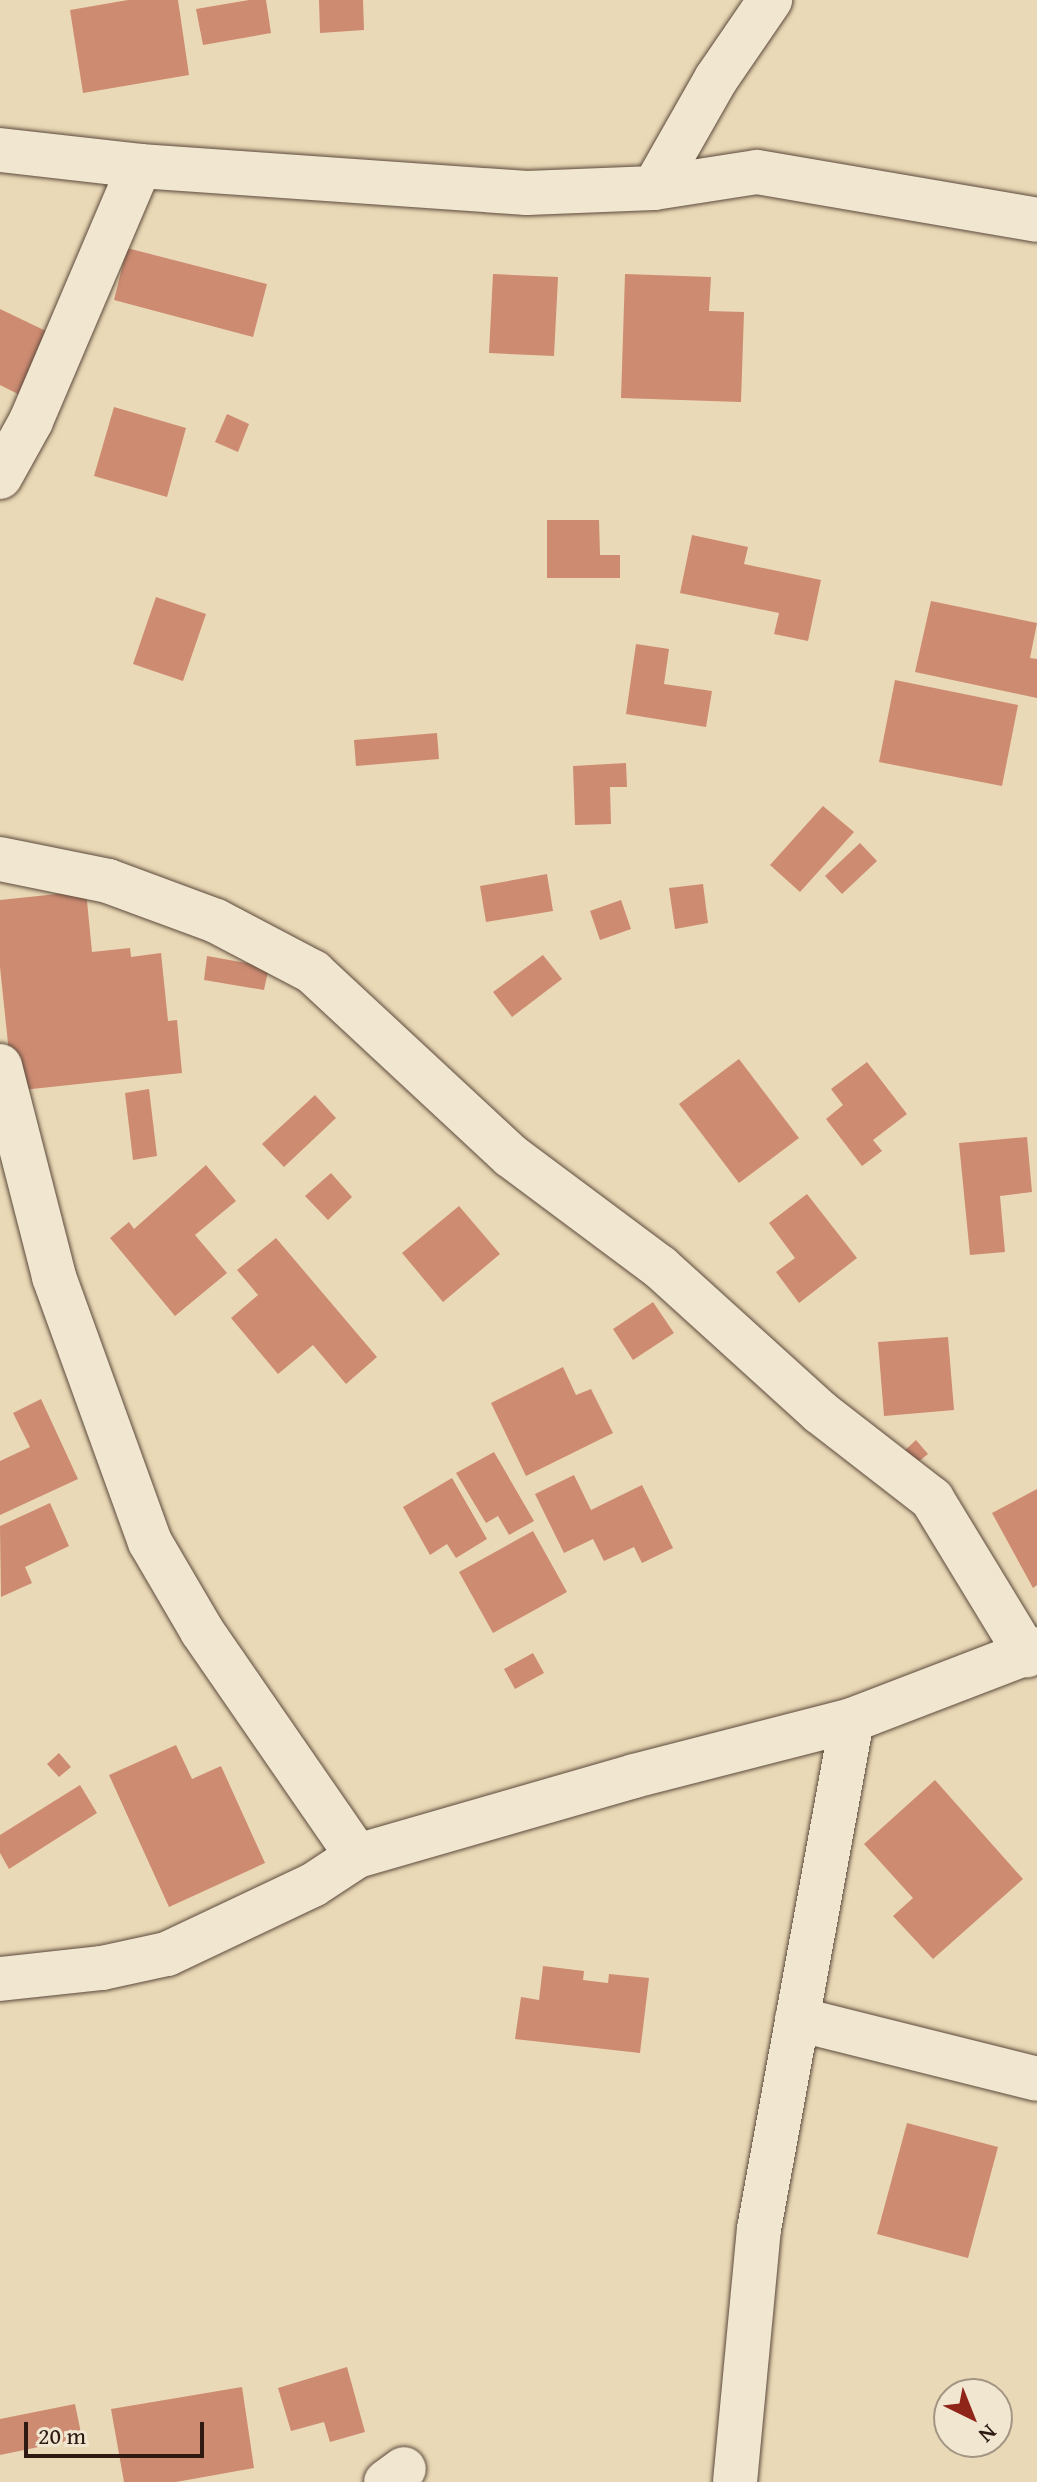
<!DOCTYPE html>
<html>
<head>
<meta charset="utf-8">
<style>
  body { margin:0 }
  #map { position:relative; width:1037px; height:2482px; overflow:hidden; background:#ead9b6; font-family:"Gentium Book Plus",serif }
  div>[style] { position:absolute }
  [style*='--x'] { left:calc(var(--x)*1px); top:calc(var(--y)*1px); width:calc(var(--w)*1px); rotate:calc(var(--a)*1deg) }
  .building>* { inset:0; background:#cd8b72 }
  .roads { filter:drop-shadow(0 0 2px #5c4a3c) drop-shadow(0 0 2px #5c4a3c) }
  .minor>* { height:44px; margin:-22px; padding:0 22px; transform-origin:22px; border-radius:22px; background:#f1e6d0 }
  span { translate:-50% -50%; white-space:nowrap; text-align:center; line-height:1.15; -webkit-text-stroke:6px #f1e6d0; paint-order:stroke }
  .north { position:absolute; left:933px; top:2378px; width:80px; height:80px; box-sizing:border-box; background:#f1e6d0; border:2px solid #a39584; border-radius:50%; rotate:137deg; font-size:22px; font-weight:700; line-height:32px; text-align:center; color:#2d1b13 }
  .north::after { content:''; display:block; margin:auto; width:28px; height:36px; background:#8f2418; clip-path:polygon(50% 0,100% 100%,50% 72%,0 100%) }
  .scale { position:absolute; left:24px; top:2422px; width:180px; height:36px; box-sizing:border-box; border:4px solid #2d1b13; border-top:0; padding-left:10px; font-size:24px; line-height:28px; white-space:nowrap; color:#2d1b13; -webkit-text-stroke:6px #f1e6d0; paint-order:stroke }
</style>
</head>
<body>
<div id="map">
  <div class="building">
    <i style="clip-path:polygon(128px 0,178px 0,189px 75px,83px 93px,70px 10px)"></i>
    <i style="clip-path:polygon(249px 0,266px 0,271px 33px,203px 45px,196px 9px)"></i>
    <i style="clip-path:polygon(319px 0,363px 0,364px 30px,320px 33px)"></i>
    <i style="clip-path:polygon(127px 248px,267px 284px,253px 337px,114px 300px)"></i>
    <i style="clip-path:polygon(493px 274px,558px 277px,554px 356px,489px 353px)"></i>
    <i style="clip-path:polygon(625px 274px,711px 277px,709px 311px,744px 312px,741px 402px,621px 398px)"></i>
    <i style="clip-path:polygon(0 309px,48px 332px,18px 394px,0 385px)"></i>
    <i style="clip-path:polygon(114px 407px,186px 428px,167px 497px,94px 476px)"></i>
    <i style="clip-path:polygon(227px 414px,249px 424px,238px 452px,215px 442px)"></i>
    <i style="clip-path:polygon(547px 520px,599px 520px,600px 555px,620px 555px,620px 578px,547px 578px)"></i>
    <i style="clip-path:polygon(692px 535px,748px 547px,744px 564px,821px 580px,808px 641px,774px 634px,779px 613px,680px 593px)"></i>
    <i style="clip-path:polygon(156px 597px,206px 614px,183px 681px,133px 664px)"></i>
    <i style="clip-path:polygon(931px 601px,1037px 623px,1030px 658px,1037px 659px,1037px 698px,915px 672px)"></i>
    <i style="clip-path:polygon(636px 644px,669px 649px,664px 684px,712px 691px,706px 727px,626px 714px)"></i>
    <i style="clip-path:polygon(895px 680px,1018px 705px,1002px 786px,879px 762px)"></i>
    <i style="clip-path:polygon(437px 733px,439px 759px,356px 766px,354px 740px)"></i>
    <i style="clip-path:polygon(626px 763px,627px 787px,610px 787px,611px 824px,575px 825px,573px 766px)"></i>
    <i style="clip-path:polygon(823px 806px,854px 832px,800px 892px,770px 865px)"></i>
    <i style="clip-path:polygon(860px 843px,877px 861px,842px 894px,825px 876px)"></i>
    <i style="clip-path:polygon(547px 874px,553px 911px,486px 922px,480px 886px)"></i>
    <i style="clip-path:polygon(703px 884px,708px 923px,675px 929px,669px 888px)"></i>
    <i style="clip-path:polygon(86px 891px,92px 952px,130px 948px,131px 957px,161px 953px,168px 1021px,177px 1020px,182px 1073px,13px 1091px,0 967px,0 900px)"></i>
    <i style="clip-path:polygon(621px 900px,631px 929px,600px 940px,590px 911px)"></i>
    <i style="clip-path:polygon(543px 955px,562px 979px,512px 1017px,493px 992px)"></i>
    <i style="clip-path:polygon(207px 956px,269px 967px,264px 990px,204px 980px)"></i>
    <i style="clip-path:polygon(739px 1059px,799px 1138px,739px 1183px,679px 1104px)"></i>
    <i style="clip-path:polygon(867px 1062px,907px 1114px,873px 1140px,882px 1151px,862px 1166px,826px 1119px,843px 1105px,831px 1089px)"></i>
    <i style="clip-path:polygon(149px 1089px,157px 1156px,133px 1160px,125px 1093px)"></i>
    <i style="clip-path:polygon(315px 1095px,336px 1118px,284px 1167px,262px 1144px)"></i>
    <i style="clip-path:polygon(1027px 1137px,1032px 1192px,1000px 1196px,1005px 1252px,970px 1255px,959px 1143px)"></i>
    <i style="clip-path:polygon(206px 1165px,236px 1201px,195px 1235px,227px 1273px,175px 1316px,110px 1238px,129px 1222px,134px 1229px)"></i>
    <i style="clip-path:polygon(331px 1173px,352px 1197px,328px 1220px,305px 1196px)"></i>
    <i style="clip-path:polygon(807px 1194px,857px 1258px,799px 1303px,776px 1272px,795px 1258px,769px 1223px)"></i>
    <i style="clip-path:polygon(459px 1206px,500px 1254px,443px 1302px,402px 1253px)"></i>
    <i style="clip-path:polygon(276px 1238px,377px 1357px,346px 1384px,313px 1345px,278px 1374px,231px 1318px,258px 1295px,237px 1270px)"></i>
    <i style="clip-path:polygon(653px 1302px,674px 1333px,633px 1360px,613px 1329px)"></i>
    <i style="clip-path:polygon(948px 1337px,954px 1410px,884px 1416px,878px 1342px)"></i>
    <i style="clip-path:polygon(563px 1367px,576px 1395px,591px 1389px,613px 1433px,526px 1476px,491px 1403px)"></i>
    <i style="clip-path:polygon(41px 1399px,78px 1479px,0 1515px,0 1461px,30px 1447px,13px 1413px)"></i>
    <i style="clip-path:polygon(916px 1440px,928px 1454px,913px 1466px,902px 1453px)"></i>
    <i style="clip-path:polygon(494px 1452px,534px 1521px,509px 1535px,498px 1516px,486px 1523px,456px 1473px)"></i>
    <i style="clip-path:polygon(574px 1475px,591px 1510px,642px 1485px,673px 1548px,642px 1563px,634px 1547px,604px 1561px,593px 1539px,564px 1553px,535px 1494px)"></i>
    <i style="clip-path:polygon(452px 1478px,487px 1539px,456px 1558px,447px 1544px,430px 1555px,403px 1507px)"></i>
    <i style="clip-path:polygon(1037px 1489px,1037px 1585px,1033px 1588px,992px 1513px)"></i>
    <i style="clip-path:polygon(50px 1503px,69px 1546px,25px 1567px,32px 1583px,1px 1597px,0 1526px)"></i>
    <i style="clip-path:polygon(533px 1531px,567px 1592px,493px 1633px,459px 1572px)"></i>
    <i style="clip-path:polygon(533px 1653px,544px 1673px,515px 1689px,504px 1669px)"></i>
    <i style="clip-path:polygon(176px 1745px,192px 1779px,221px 1766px,265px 1863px,169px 1907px,109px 1775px)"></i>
    <i style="clip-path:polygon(59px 1753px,71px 1767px,59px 1777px,47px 1764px)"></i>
    <i style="clip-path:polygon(935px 1780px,1023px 1879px,933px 1959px,893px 1916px,913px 1898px,864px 1844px)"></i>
    <i style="clip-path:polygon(80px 1785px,97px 1813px,9px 1869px,0 1853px,0 1835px)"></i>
    <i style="clip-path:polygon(543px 1966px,584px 1971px,583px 1980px,608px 1983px,609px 1974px,649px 1978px,640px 2053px,515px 2039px,521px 1997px,539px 2000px)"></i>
    <i style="clip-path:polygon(907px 2123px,998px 2147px,968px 2258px,877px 2234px)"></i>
    <i style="clip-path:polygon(347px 2367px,365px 2432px,330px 2442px,324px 2422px,291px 2431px,278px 2388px)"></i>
    <i style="clip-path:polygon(242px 2387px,254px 2468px,176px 2482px,124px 2482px,111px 2409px)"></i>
    <i style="clip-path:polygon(75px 2404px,82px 2438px,0 2455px,0 2419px)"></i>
  </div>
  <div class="roads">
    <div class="minor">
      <i style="--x:0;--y:150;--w:141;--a:6.5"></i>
      <i style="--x:140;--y:166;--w:388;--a:4"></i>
      <i style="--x:527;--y:193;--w:127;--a:-2.3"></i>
      <i style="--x:654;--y:188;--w:104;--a:-8.8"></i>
      <i style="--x:757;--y:172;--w:284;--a:9.7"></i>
      <i style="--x:654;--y:188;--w:125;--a:-60.4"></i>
      <i style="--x:716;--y:79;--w:96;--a:-55.6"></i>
      <i style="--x:0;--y:477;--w:64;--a:-61"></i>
      <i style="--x:31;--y:421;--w:277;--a:-66.9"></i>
      <i style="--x:0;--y:859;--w:110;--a:11.5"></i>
      <i style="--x:108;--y:881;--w:115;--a:20.3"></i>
      <i style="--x:216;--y:921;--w:110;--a:27.7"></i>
      <i style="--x:313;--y:972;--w:270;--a:42.9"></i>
      <i style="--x:511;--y:1156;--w:186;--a:36.7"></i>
      <i style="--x:660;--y:1267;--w:216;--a:42.2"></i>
      <i style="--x:820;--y:1412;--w:142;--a:37.8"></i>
      <i style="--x:932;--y:1499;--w:183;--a:58.7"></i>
      <i style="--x:0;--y:1066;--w:218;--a:75.6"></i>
      <i style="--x:54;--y:1277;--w:282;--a:70.1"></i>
      <i style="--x:150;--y:1542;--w:103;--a:59.7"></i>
      <i style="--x:202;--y:1631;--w:273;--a:55.4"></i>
      <i style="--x:0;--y:1979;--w:103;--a:-6.2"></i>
      <i style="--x:102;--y:1968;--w:66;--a:-12.2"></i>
      <i style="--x:167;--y:1954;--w:161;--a:-25.3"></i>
      <i style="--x:313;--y:1885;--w:53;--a:-33.4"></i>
      <i style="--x:357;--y:1856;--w:288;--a:-16.1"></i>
      <i style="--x:634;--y:1776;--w:225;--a:-14.4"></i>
      <i style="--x:852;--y:1720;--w:198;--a:-21"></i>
      <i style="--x:797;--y:2019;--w:247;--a:14"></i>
      <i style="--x:386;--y:2482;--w:22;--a:-36"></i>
      <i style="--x:735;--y:2482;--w:254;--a:-84.6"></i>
      <i style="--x:759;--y:2229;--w:517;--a:-79.65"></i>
    </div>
  </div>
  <div class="north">N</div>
  <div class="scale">20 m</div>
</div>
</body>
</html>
